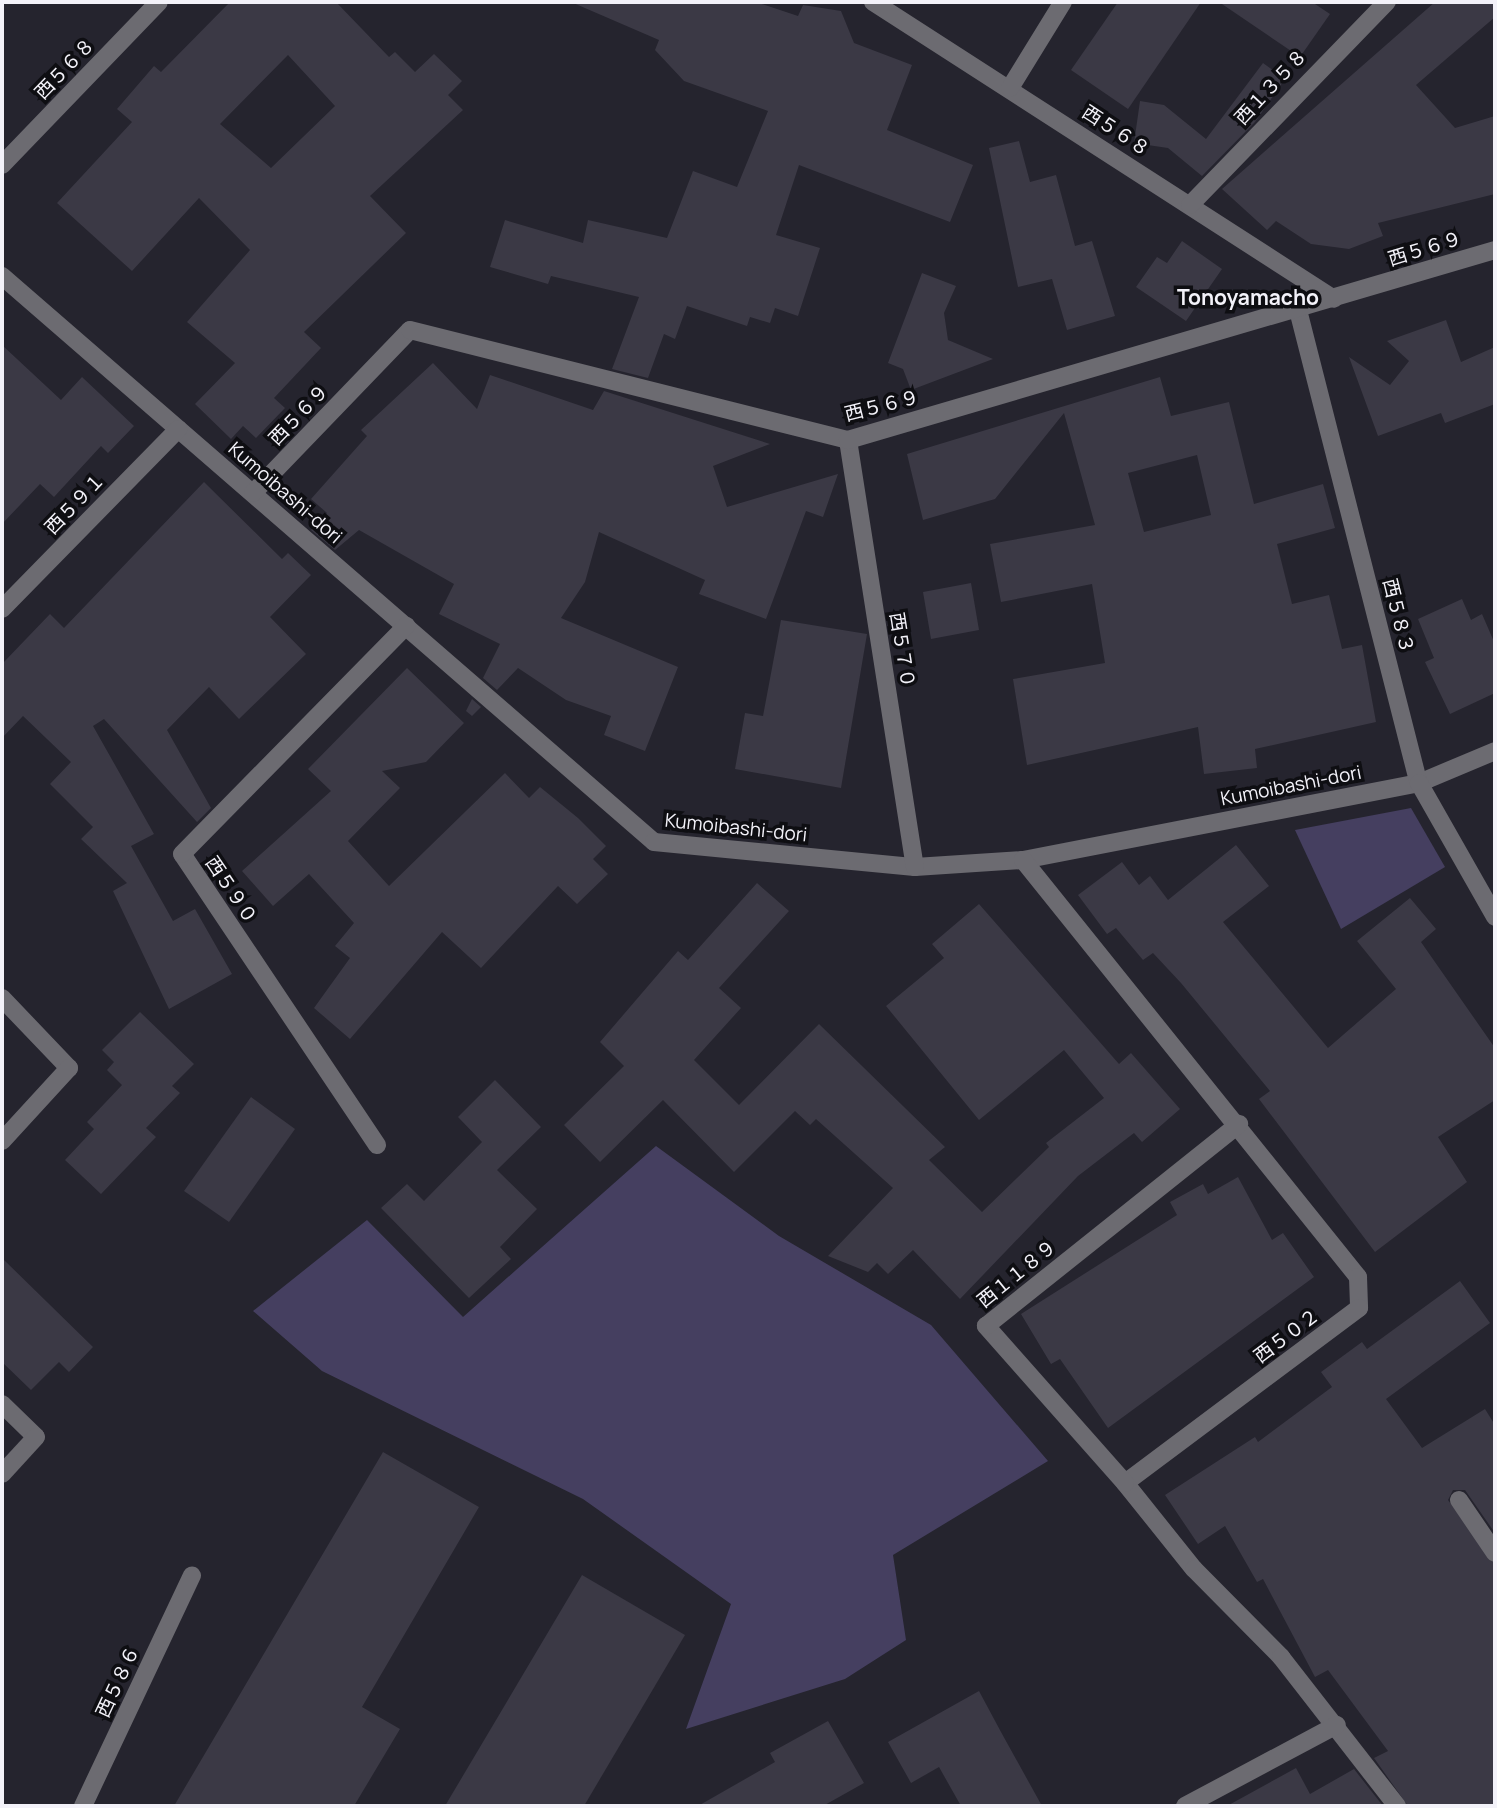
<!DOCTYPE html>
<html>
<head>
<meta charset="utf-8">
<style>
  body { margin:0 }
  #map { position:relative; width:1497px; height:1808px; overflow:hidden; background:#25242e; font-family:Manrope,"Noto Sans JP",sans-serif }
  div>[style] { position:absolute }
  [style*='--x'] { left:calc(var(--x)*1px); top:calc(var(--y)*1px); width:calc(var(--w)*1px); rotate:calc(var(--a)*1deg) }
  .green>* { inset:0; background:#453f60 }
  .building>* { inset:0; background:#3b3945 }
  .minor>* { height:18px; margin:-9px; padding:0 9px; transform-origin:9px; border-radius:9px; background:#6c6b71 }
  span { translate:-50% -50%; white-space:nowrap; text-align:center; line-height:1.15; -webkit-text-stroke:7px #0e0e12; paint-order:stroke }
  .street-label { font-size:19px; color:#f3f2f9 }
  .neighbourhood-label { font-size:21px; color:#f3f2f9; font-weight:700 }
  .frame { position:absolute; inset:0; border:4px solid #f3f2f9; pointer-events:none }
</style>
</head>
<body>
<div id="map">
  <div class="green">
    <i style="clip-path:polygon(1411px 808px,1445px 867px,1341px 929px,1295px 830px)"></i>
    <i style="clip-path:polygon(656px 1146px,779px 1236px,931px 1325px,1048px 1461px,893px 1555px,906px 1640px,845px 1679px,686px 1729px,731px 1604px,583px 1499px,322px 1371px,253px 1311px,367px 1220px,463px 1317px)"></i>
  </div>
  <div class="building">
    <i style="clip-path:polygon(evenodd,230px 2px,336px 2px,389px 57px,395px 52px,415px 72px,434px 54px,462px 81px,448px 95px,463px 110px,370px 196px,406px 233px,304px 332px,321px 348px,274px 398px,285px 408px,256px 438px,243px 426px,231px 439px,195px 404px,235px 363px,187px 322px,250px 250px,199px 198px,132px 271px,57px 203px,132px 122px,117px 109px,154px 66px,161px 72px,230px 2px,288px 55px,335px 106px,271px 168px,220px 124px,288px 55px)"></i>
    <i style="clip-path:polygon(571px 2px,756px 2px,798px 16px,803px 5px,841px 11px,854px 43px,912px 65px,887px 130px,973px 165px,950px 222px,799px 165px,776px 235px,820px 248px,798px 316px,775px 308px,770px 323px,750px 317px,747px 326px,687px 306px,675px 339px,664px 334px,648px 378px,612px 369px,639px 297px,551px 276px,548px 284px,490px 267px,505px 220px,583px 243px,588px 220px,667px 238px,693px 171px,737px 187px,768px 111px,684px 81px,655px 50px,659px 40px)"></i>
    <i style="clip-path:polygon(1118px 2px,1201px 2px,1128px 109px,1071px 70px)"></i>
    <i style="clip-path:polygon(1219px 2px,1312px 2px,1330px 14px,1300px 57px)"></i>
    <i style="clip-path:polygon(1435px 2px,1495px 2px,1495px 17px,1416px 85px,1455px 128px,1495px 116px,1495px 194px,1378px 223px,1383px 236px,1349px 249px,1311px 244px,1276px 221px,1267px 230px,1222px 189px)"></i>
    <i style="clip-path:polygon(1263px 63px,1285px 79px,1255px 122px,1202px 176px,1168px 148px,1134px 143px,1140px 101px,1164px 105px,1206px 139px)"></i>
    <i style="clip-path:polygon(1019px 141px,1030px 182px,1056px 175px,1075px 246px,1092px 241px,1115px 316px,1067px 330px,1052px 279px,1018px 287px,989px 148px)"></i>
    <i style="clip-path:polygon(1182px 241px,1222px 269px,1186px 321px,1136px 287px,1157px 257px,1167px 263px)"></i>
    <i style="clip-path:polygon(922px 273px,956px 286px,944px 313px,948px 340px,993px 359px,911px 390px,903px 369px,888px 363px)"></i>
    <i style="clip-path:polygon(1446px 320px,1461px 362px,1495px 347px,1495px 404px,1445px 423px,1441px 413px,1378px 436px,1349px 357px,1390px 385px,1409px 361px,1387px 341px)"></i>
    <i style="clip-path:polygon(2px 345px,61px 400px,82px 377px,134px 426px,108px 453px,101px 446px,54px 497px,40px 484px,2px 524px)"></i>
    <i style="clip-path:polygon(433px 363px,477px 409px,490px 375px,593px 410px,604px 391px,770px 444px,713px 466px,727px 507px,838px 474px,823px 517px,806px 511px,766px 619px,699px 594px,705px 580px,599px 532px,585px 582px,561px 618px,678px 667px,645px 751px,604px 735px,611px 716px,566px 700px,518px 668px,497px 690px,483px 678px,500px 644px,439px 614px,454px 584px,359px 530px,335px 550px,311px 530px,327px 513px,311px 499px,367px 436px,361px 430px)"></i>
    <i style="clip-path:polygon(evenodd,1160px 377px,1171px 416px,1229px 402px,1254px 504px,1323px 484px,1335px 528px,1277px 544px,1292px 604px,1329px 595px,1342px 649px,1362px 645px,1376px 722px,1255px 749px,1257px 768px,1204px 774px,1198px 727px,1027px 765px,1013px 679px,1105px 663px,1092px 584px,1001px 602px,990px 544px,1095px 525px,1064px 413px,995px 499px,923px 520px,907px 454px,1160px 377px,1197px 455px,1211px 515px,1144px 532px,1128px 473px,1197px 455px)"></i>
    <i style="clip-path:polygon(204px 482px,282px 559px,288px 553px,311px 575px,270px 617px,306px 654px,239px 719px,209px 687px,167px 730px,211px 808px,197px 822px,104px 719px,93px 726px,154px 834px,131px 846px,173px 921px,195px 909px,232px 974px,169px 1009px,113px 891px,127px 883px,81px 839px,93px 827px,50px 784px,71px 762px,23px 716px,2px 738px,2px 664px,50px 614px,64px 628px)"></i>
    <i style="clip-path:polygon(971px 583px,979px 630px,931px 639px,923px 592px)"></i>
    <i style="clip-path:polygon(1462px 599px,1471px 620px,1482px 614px,1495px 644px,1495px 693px,1450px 714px,1425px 662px,1434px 658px,1418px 619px)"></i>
    <i style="clip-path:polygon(781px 620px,867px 634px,841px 788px,735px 769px,745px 713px,763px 716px)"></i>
    <i style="clip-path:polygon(407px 668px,464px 723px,426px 762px,382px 771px,400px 788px,348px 841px,389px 886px,505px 773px,529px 798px,540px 787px,578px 818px,606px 846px,593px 859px,608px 874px,577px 904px,558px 886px,481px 968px,442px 932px,350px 1039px,314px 1008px,350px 958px,335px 946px,354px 923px,309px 874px,273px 906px,242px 871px,331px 791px,308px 769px)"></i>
    <i style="clip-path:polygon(472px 699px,481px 707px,472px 716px,466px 711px)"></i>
    <i style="clip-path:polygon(1236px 845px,1269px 886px,1223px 922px,1328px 1048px,1396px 989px,1357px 941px,1410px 898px,1436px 929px,1421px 942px,1495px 1048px,1495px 1100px,1438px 1137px,1467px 1182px,1375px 1252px,1259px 1099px,1270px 1091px,1181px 983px,1153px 953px,1143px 960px,1116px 928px,1107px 934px,1078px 895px,1122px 862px,1139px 885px,1150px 876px,1168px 900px)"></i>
    <i style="clip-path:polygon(757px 883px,789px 911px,719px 988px,741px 1008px,694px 1060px,739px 1105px,819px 1024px,945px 1147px,929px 1160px,982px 1212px,1049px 1147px,1046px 1143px,1104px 1098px,1064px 1050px,979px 1120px,886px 1006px,944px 958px,932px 944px,979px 904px,1119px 1064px,1131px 1053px,1180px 1109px,1142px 1142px,1134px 1133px,1078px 1176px,960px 1299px,913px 1250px,888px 1274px,877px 1263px,868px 1272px,828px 1256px,893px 1188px,816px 1119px,810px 1125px,795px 1111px,734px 1172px,663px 1100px,600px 1162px,564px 1125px,624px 1066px,600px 1042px,678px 951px,688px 960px)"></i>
    <i style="clip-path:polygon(140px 1012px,194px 1064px,172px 1086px,180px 1093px,146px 1128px,156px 1137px,101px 1194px,65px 1160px,94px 1129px,87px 1122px,122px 1085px,107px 1070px,114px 1062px,102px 1050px)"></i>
    <i style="clip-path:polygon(495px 1080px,541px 1127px,497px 1170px,537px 1209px,500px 1247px,511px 1259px,469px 1298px,381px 1208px,407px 1184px,424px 1201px,482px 1142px,458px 1117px)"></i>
    <i style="clip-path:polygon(251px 1097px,295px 1129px,229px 1222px,184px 1191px)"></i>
    <i style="clip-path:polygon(1238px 1177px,1272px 1240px,1283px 1233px,1314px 1277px,1108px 1428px,1060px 1359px,1051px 1364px,1021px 1314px,1177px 1215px,1170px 1202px,1203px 1184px,1208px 1194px)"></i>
    <i style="clip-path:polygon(2px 1258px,93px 1347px,69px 1372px,59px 1362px,31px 1390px,2px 1362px)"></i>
    <i style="clip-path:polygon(1460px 1281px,1490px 1323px,1386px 1399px,1422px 1448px,1485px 1409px,1495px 1425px,1495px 1533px,1465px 1490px,1453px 1490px,1448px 1500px,1495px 1564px,1495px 1806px,1408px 1806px,1374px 1758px,1388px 1751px,1328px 1670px,1315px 1677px,1263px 1579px,1257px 1582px,1225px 1526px,1198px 1544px,1165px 1495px,1255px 1437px,1258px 1442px,1332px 1387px,1321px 1372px,1362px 1342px,1367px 1349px)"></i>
    <i style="clip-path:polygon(383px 1452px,479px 1507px,362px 1707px,400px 1729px,354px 1806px,174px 1806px)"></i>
    <i style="clip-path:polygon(582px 1575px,685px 1635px,584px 1806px,445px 1806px)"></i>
    <i style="clip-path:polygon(979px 1691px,1001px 1732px,1042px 1806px,961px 1806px,939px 1767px,911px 1783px,888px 1742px)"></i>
    <i style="clip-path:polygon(828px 1721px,864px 1783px,823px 1806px,698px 1806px,775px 1762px,770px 1753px)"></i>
    <i style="clip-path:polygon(1296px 1768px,1310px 1794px,1354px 1769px,1383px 1806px,1227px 1806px)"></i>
  </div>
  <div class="minor">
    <i style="--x:873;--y:2;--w:548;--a:32.79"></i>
    <i style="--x:1010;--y:88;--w:101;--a:-58.4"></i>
    <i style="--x:2;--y:165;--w:226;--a:-46.1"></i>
    <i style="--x:1190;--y:205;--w:283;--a:-45.9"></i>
    <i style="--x:2;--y:276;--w:863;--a:40.96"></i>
    <i style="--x:654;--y:842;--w:262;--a:5.5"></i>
    <i style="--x:915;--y:867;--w:108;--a:-3.7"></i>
    <i style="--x:1023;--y:860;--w:403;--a:-11"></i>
    <i style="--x:1419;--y:783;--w:82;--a:-22.8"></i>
    <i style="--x:1298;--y:310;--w:488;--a:75.7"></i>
    <i style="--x:1419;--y:783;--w:154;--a:60.4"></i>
    <i style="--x:848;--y:440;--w:432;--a:81.1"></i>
    <i style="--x:253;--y:493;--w:226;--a:-46.1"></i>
    <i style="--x:410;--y:330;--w:452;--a:14.1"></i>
    <i style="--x:848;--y:440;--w:674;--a:-16.37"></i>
    <i style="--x:2;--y:609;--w:252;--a:-45.6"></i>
    <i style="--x:1023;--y:860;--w:535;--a:51.22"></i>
    <i style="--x:1358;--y:1277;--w:31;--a:88"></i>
    <i style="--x:1359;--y:1308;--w:292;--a:143.2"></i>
    <i style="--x:1125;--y:1483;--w:110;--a:51.3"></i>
    <i style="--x:1194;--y:1569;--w:124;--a:45.3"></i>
    <i style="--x:1281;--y:1657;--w:189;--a:52.1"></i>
    <i style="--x:2;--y:998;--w:97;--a:46.3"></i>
    <i style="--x:69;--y:1068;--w:99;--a:132.5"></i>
    <i style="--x:377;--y:1145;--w:350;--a:-123.8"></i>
    <i style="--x:182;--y:854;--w:320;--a:-45.5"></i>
    <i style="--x:2;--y:1404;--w:47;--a:44.1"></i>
    <i style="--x:36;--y:1437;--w:50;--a:132.6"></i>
    <i style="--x:1125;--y:1483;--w:210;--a:-131.5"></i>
    <i style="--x:986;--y:1326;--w:324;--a:-38.6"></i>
    <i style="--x:1459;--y:1500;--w:64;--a:55.8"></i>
    <i style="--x:83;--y:1806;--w:255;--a:-64.7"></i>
    <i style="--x:1185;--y:1806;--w:172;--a:-28.1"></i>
  </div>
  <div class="street-label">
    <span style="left:65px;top:69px;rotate:-46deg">西５６８</span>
    <span style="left:1271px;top:87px;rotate:-47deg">西１３５８</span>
    <span style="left:1116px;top:131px;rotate:33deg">西５６８</span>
    <span style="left:1425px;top:249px;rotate:-17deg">西５６９</span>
    <span style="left:882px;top:406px;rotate:-14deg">西５６９</span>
    <span style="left:299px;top:415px;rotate:-46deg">西５６９</span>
    <span style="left:285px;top:493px;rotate:41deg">Kumoibashi-dori</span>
    <span style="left:75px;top:504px;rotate:-46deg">西５９１</span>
    <span style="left:1398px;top:616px;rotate:76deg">西５８３</span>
    <span style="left:902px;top:650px;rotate:81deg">西５７０</span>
    <span style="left:1291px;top:786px;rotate:-11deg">Kumoibashi-dori</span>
    <span style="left:736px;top:828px;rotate:6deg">Kumoibashi-dori</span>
    <span style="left:231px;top:890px;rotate:56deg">西５９０</span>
    <span style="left:1017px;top:1274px;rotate:-39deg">西１１８９</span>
    <span style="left:1287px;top:1336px;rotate:-37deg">西５０２</span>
    <span style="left:118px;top:1682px;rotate:-65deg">西５８６</span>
  </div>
  <div class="neighbourhood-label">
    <span style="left:1248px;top:297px">Tonoyamacho</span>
  </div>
  <div class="frame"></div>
</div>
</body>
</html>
